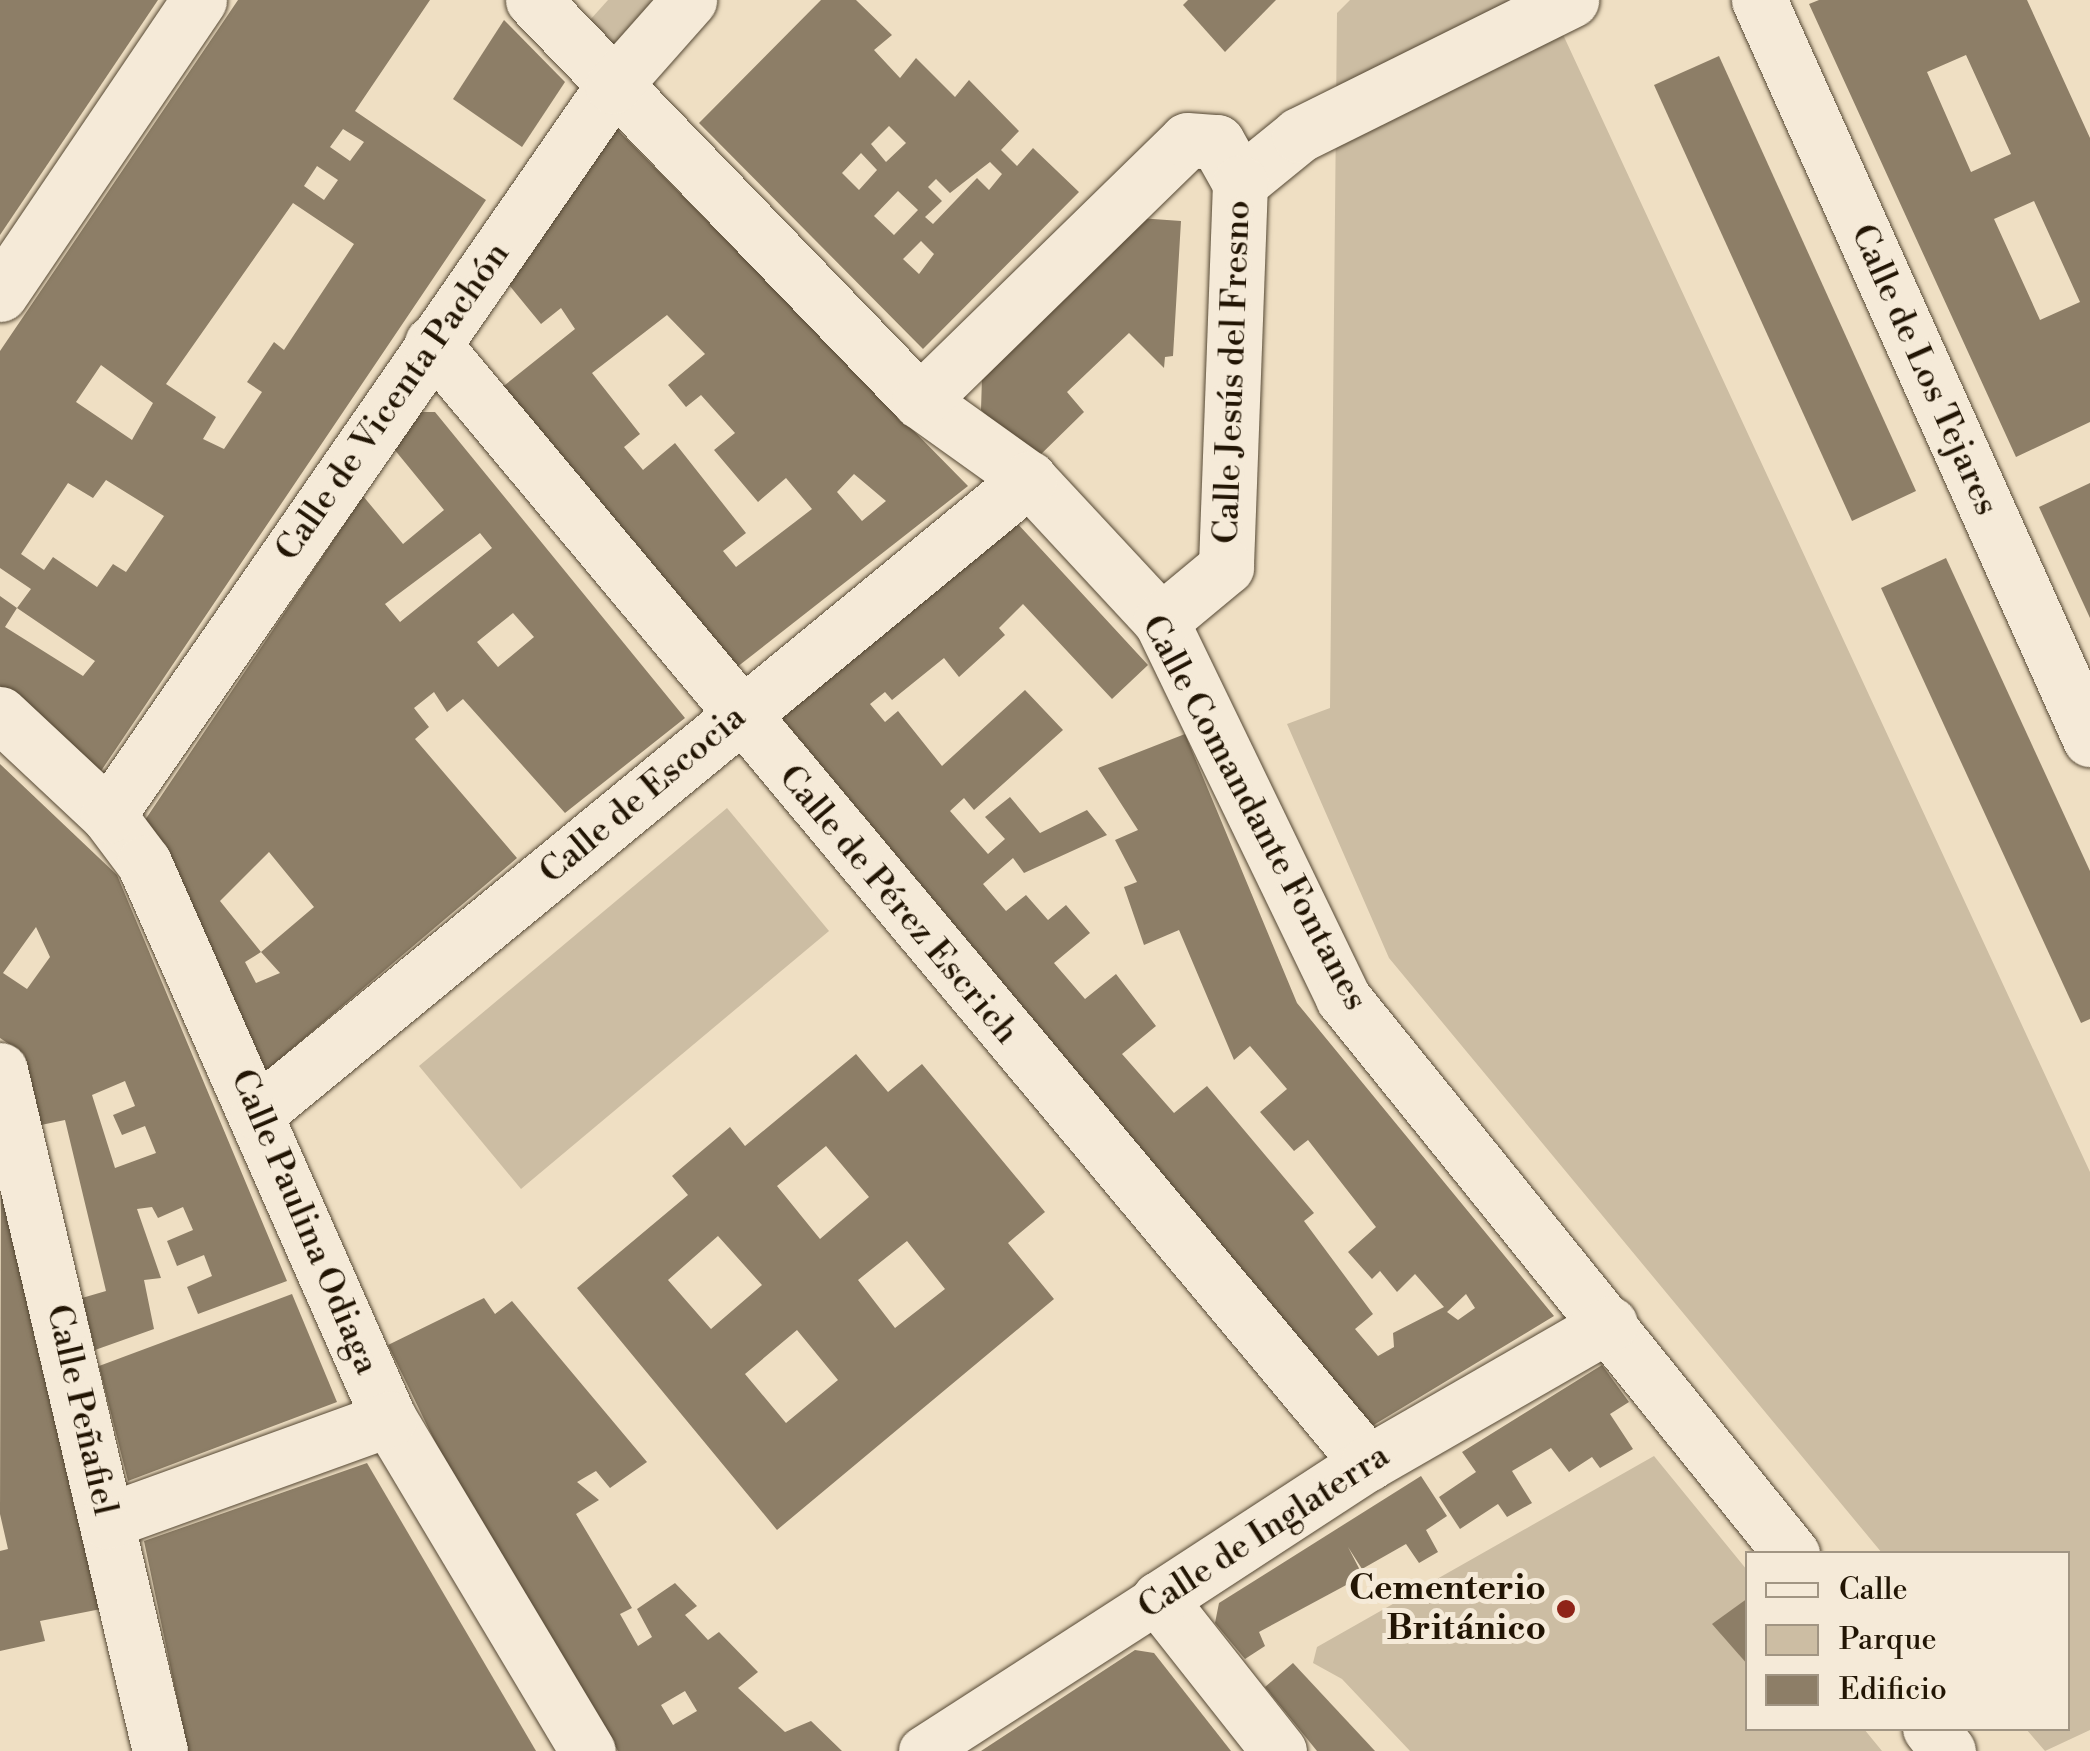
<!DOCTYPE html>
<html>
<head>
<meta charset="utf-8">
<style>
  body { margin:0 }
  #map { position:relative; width:2090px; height:1751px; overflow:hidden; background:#efdfc3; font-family:"Libre Bodoni",serif }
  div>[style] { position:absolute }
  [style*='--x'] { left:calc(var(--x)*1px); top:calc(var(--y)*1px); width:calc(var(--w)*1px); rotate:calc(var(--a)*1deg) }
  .green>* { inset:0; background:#ccbda3 }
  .building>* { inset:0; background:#8d7e67 }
  .roads { filter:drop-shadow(0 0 2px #554834) drop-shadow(0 0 2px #554834) }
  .pedestrian>* { height:48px; margin:-24px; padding:0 24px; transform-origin:24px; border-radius:24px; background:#f5ead8 }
  .minor>* { height:55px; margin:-27.5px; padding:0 27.5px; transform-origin:27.5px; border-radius:27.5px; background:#f5ead8 }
  .dots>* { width:28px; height:28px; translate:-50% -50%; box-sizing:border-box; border:5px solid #f5ead8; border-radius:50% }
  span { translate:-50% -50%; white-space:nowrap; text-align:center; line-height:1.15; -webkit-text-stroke:10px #f5ead8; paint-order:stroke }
  .street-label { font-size:35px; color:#221504 }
  .poi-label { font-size:35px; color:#221504; font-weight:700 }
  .right { translate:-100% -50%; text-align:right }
  .legend { position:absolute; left:1745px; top:1551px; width:325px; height:180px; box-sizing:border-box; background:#f5ead8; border:2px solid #a19583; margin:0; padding:12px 18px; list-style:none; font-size:30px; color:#221504 }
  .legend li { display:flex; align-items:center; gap:20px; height:50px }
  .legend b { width:50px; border:2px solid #a19583 }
</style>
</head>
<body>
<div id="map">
  <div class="green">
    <i style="clip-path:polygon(608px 0,713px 0,625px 99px,572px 40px)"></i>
    <i style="clip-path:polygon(1350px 0,1547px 0,2090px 1172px,2090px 1730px,2045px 1751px,2026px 1729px,2068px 1728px,2068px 1554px,1882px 1553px,1389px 958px,1287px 724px,1330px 708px,1337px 13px)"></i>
    <i style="clip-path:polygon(727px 808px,829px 931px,521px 1189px,419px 1066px)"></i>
    <i style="clip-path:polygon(1654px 1456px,1747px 1570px,1748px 1728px,1864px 1729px,1882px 1751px,1410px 1751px,1342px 1679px,1313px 1663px,1317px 1647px)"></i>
  </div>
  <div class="building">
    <i style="clip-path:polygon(0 0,158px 0,0 235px)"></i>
    <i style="clip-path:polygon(evenodd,238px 0,430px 0,355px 111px,486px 200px,101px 771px,0 686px,0 596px,17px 608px,5px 627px,83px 676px,95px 661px,17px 608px,31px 589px,0 568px,0 351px,238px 0,343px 129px,364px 142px,350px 161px,330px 147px,343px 129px,238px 0,317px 166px,338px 180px,324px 200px,304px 186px,317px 166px,238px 0,293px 203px,354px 244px,284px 350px,274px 342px,247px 382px,262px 392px,224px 449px,203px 439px,216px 417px,166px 384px,293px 203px,238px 0,101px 365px,153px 403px,132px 440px,76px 402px,101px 365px,238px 0,106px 480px,164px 516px,126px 572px,113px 564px,97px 587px,53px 557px,44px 570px,21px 554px,68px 483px,93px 498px,106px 480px)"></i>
    <i style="clip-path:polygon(evenodd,821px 0,856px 0,892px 35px,874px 50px,900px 78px,916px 58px,955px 97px,969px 80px,1019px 131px,1001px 150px,1017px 166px,1033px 148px,1079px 192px,923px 349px,699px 123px,821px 0,889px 126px,906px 143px,886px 162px,871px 144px,889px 126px,821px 0,861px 153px,877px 170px,859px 190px,842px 173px,861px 153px,821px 0,990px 162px,1002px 174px,989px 190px,977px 178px,933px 224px,925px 217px,942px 201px,928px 187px,936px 179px,950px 193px,990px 162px,821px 0,898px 191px,918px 210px,894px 235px,874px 216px,898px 191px,821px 0,921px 241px,934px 254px,919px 274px,903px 259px,921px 241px)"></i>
    <i style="clip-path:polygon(1188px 0,1276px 0,1225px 52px,1183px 5px)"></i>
    <i style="clip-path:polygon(evenodd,1819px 0,2027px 0,2090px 138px,2090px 422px,2016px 457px,1809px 4px,1819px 0,1966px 55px,2011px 154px,1971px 172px,1927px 72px,1966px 55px,1819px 0,2034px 201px,2080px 302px,2040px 320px,1994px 219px,2034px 201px)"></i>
    <i style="clip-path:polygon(504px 20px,565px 82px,522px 147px,453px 99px)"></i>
    <i style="clip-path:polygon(1719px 56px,1916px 491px,1852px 521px,1654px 85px)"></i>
    <i style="clip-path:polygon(evenodd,615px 127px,968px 486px,732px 671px,495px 393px,575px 329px,561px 308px,541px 324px,505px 280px,615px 127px,667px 315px,705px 354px,668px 385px,686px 407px,701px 395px,735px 433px,714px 450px,758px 502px,786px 478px,812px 509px,736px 567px,723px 551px,746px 533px,675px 443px,643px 470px,624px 447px,640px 434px,592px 373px,667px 315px,615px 127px,854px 474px,886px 501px,862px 521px,837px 492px,854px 474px)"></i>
    <i style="clip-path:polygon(1139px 218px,1181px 221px,1173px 356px,1165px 357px,1164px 368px,1129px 333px,1067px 392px,1084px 412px,1033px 462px,981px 410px,982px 377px)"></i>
    <i style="clip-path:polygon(evenodd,417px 412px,435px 412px,685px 718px,565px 813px,463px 699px,447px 712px,434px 692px,414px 708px,429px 727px,415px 739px,517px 858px,267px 1070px,254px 1067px,141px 826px,363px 496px,403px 544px,444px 510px,394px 449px,417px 412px,480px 533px,492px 548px,400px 622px,385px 604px,480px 533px,417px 412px,513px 613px,534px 637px,498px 667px,477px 642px,513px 613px,417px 412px,269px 852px,314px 907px,261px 952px,280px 973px,256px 983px,245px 962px,261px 952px,220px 901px,269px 852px)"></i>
    <i style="clip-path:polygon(2090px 483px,2090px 618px,2039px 507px)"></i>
    <i style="clip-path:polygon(evenodd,1015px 521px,1148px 665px,1112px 699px,1023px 604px,999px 628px,1005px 635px,959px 677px,944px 658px,892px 700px,885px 692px,870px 704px,885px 722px,898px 711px,942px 766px,1025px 690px,1063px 730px,974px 810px,964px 798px,950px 811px,988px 854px,1005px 839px,985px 817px,1010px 797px,1040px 833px,1087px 810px,1107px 835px,1024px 873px,1013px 858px,983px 884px,1006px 911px,1026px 895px,1048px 920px,1066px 905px,1090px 933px,1054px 963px,1085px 999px,1116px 974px,1156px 1026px,1122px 1054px,1174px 1113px,1207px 1086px,1314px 1213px,1304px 1221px,1373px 1314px,1355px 1329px,1378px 1356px,1394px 1347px,1393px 1333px,1444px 1307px,1415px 1274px,1397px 1292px,1380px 1271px,1372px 1279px,1348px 1252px,1376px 1227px,1308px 1140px,1294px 1151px,1260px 1112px,1287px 1089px,1250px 1046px,1234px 1060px,1179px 930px,1144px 945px,1124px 887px,1137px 882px,1115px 840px,1138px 830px,1098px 768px,1185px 734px,1297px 1003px,1554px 1316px,1372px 1426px,779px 715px,1015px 521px,1466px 1294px,1475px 1308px,1458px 1320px,1447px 1312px,1466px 1294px)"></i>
    <i style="clip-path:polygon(1946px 558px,2090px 871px,2090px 1019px,2081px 1023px,1881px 588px)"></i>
    <i style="clip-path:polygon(evenodd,0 764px,117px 875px,287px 1281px,198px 1314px,187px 1287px,212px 1276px,204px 1255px,177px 1266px,167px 1241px,193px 1230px,183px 1207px,158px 1218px,152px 1207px,137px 1209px,161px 1278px,144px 1280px,154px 1329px,95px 1350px,82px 1298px,106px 1291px,65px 1120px,41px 1125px,24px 1054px,0 1038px,0 764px,36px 927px,50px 957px,27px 989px,3px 973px,36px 927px,0 764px,125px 1081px,135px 1106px,113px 1115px,122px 1135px,145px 1126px,156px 1153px,115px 1168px,92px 1095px,125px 1081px)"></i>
    <i style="clip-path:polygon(evenodd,856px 1054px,888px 1092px,922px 1064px,1045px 1212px,1008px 1243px,1054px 1299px,777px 1530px,577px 1288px,688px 1195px,672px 1176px,730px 1127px,745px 1146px,856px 1054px,826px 1146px,869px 1197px,820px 1239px,777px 1186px,826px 1146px,856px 1054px,718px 1236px,762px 1285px,711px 1329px,668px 1280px,718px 1236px,856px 1054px,907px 1241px,945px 1289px,895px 1328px,858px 1280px,907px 1241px,856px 1054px,797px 1330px,838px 1380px,786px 1423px,745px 1374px,797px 1330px)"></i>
    <i style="clip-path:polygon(1px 1191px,101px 1609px,40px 1621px,45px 1641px,0 1651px,0 1551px,8px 1549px,0 1514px)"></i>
    <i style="clip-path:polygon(292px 1294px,337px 1402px,128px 1481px,99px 1366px)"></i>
    <i style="clip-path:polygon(evenodd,484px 1298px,495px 1314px,512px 1301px,647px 1462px,610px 1488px,596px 1471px,577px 1482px,599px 1500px,576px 1514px,632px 1608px,620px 1614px,638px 1646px,652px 1637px,637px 1609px,675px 1583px,697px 1606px,685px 1615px,708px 1640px,719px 1632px,758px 1672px,738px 1688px,785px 1732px,811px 1721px,842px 1751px,618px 1751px,456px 1485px,388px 1345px,484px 1298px,685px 1691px,697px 1711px,673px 1725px,661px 1705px,685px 1691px)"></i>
    <i style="clip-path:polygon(1602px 1365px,1629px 1402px,1610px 1414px,1633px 1449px,1600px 1468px,1592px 1457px,1569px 1472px,1551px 1448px,1512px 1471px,1532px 1503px,1507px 1517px,1498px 1504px,1460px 1529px,1439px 1497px,1476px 1472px,1462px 1452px)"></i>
    <i style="clip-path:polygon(367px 1463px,536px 1751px,188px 1751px,144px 1541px)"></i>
    <i style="clip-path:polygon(1421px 1476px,1447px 1516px,1426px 1530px,1438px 1552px,1419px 1563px,1406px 1544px,1362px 1569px,1348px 1547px,1363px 1576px,1259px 1632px,1265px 1646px,1245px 1659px,1215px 1623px,1219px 1603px)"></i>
    <i style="clip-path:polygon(1748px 1598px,1748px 1665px,1712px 1624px)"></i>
    <i style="clip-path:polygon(1135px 1650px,1154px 1653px,1231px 1751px,981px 1751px)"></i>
    <i style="clip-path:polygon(1293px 1663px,1375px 1751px,1317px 1751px,1265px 1687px)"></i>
  </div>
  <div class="roads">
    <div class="pedestrian">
      <i style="--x:923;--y:1751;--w:281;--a:-32.8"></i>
    </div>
    <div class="minor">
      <i style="--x:533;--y:0;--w:557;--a:46.02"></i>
      <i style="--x:920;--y:401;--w:134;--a:35.6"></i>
      <i style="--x:1029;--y:479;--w:194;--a:47.1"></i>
      <i style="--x:1161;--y:621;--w:419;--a:64.2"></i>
      <i style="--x:1343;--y:998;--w:715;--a:51.08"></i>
      <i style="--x:1759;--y:0;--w:810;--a:65.87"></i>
      <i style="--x:1240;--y:183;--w:76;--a:-39.1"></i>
      <i style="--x:1299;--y:135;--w:304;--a:-26.4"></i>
      <i style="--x:0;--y:294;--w:355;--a:-55.9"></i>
      <i style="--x:432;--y:343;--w:1460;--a:50.11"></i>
      <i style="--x:920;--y:401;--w:373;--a:-44.3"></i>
      <i style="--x:1187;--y:140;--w:30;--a:4"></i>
      <i style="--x:1217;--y:142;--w:47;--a:60.7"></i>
      <i style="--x:1240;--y:183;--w:384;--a:92.1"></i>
      <i style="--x:1226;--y:567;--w:85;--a:140.3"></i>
      <i style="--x:0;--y:714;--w:148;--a:43.1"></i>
      <i style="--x:108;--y:815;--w:60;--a:53.1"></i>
      <i style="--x:144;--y:863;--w:608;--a:66.22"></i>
      <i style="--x:389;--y:1419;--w:387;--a:59.1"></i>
      <i style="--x:108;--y:815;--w:887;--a:-55.29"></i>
      <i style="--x:613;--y:86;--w:115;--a:-48.5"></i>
      <i style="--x:0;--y:1070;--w:700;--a:76.78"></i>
      <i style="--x:258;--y:1112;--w:998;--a:-39.39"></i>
      <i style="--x:107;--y:1521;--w:300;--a:-19.9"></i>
      <i style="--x:1930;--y:1728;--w:29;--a:52"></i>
      <i style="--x:1279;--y:1751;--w:194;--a:-128.3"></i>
      <i style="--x:1159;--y:1599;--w:249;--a:-33.1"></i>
      <i style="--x:1368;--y:1463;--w:279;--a:-29.9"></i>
    </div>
  </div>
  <div class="dots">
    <i style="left:1566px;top:1609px;background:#8f2418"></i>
  </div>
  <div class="street-label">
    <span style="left:1924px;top:370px;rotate:66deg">Calle de Los Tejares</span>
    <span style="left:1233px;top:372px;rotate:-88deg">Calle Jesús del Fresno</span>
    <span style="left:393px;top:402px;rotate:-55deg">Calle de Vicenta Pachón</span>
    <span style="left:643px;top:795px;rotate:-40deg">Calle de Escocia</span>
    <span style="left:1254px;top:813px;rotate:62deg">Calle Comandante Fontanes</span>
    <span style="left:898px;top:905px;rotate:50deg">Calle de Pérez Escrich</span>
    <span style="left:304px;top:1222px;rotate:67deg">Calle Paulina Odiaga</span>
    <span style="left:81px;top:1410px;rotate:77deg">Calle Peñafiel</span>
    <span style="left:1264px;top:1532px;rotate:-33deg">Calle de Inglaterra</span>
  </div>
  <div class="poi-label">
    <span class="right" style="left:1546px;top:1609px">Cementerio<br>Británico</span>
  </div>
  <ul class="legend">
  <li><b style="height:12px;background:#f5ead8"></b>Calle</li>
  <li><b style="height:28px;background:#ccbda3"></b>Parque</li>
  <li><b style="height:28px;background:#8d7e67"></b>Edificio</li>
  </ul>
</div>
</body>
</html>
